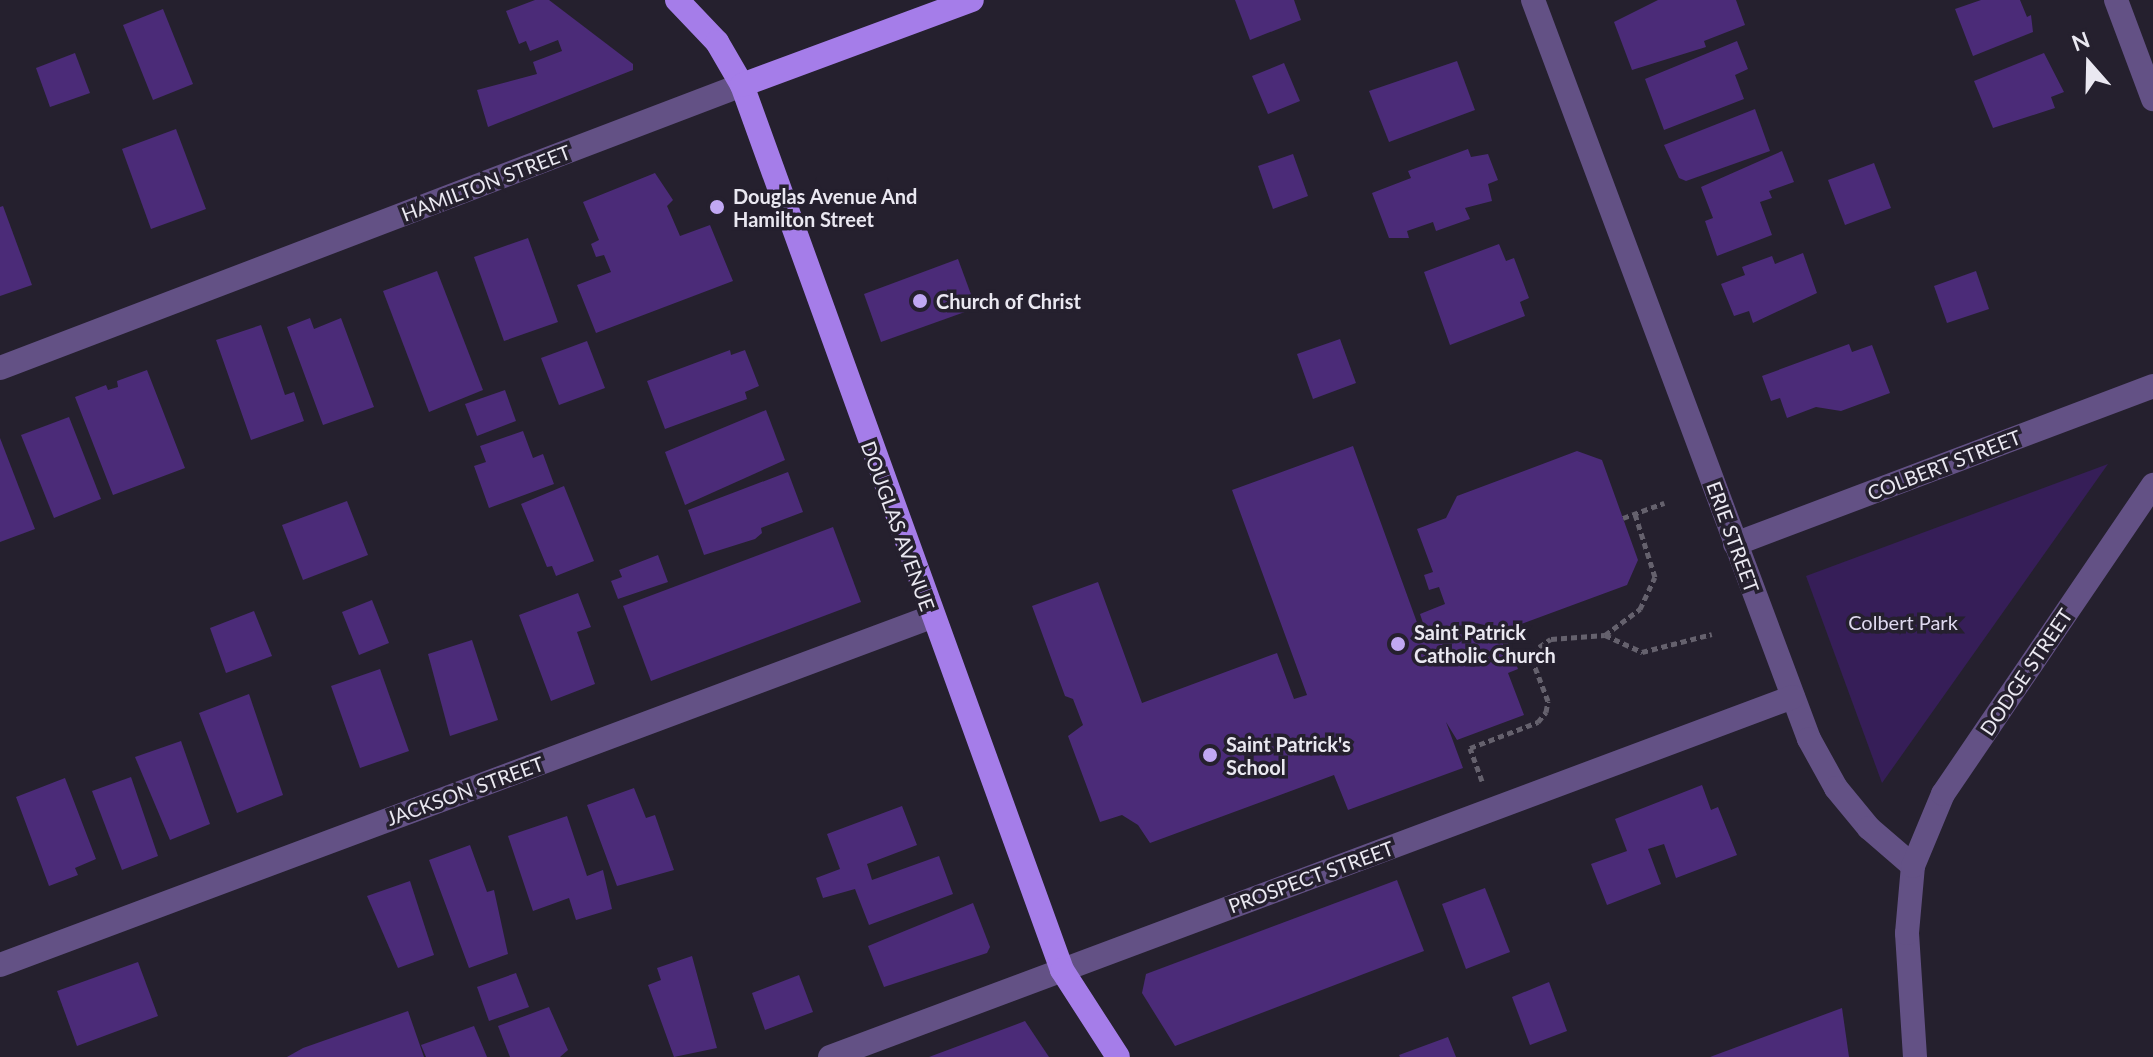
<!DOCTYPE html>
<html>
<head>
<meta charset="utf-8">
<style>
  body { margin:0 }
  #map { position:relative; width:2153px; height:1057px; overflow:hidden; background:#25202e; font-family:Lato,sans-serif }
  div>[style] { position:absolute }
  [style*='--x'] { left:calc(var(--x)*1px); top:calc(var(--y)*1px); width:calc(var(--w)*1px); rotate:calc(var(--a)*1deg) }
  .green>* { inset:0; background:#361e58 }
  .building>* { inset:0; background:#4b2b78 }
  .path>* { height:5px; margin-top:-2.5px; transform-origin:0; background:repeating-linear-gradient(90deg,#65616d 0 6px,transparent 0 10px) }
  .minor>* { height:24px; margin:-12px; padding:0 12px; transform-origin:12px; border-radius:12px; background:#635185 }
  .major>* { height:24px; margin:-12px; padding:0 12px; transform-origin:12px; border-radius:12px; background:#a57de9 }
  .dots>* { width:22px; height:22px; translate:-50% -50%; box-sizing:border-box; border:4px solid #25202e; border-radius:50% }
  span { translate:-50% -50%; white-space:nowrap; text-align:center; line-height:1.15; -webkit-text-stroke:7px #25202e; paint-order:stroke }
  .street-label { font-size:20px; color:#eae8f1 }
  .poi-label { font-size:20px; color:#eae8f1; font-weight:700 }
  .left { translate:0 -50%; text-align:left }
  .park-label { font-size:20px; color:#dfd9ef }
  .north { position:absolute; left:2049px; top:24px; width:80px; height:80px; -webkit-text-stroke:6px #25202e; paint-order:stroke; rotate:340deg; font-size:22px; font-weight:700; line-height:32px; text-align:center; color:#eae8f1 }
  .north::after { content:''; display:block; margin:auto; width:28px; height:36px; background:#eae8f1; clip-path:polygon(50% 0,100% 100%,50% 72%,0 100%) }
</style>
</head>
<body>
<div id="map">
  <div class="green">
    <i style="clip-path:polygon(2108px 464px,1882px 783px,1806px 576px)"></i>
  </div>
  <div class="building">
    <i style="clip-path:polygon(535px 0,549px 0,633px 64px,633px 70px,488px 127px,477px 90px,537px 74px,533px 62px,562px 51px,558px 40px,530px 51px,526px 41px,519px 44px,506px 11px)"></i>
    <i style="clip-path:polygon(1235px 0,1294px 0,1301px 20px,1250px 40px)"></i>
    <i style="clip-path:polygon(1658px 0,1736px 0,1745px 25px,1704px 41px,1706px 47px,1632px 70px,1614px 22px)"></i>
    <i style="clip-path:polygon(1981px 0,2020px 0,2027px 17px,2031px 15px,2033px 32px,1973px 56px,1955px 9px)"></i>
    <i style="clip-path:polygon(163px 9px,193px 84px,153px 100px,123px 25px)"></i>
    <i style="clip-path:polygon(1737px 41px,1748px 69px,1735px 75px,1744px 99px,1664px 130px,1645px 79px)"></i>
    <i style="clip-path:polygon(75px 53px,90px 93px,50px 107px,36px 68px)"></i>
    <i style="clip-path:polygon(2044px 53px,2064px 92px,2051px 97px,2055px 108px,1993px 128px,1974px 81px)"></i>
    <i style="clip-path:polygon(1457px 61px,1475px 110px,1389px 142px,1369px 91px)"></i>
    <i style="clip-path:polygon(1284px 63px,1300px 101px,1268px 114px,1252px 76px)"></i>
    <i style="clip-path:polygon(1755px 109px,1770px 151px,1686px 181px,1679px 178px,1664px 145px)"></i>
    <i style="clip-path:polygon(176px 129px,206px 209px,151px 229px,122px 149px)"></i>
    <i style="clip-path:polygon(1468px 149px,1471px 157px,1488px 154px,1498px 180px,1488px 184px,1492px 201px,1465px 208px,1470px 219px,1436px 231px,1433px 222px,1407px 231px,1409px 238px,1389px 238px,1372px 193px,1411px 178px,1408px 171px)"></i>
    <i style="clip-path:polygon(1782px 151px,1794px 182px,1769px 191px,1772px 198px,1760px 202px,1772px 235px,1717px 256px,1705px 221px,1713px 218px,1701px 187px)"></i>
    <i style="clip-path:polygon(1293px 154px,1308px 196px,1273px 209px,1258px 166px)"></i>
    <i style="clip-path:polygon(1874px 163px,1891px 208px,1845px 225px,1828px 180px)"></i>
    <i style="clip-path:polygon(655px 173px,673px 200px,667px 206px,680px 236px,710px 225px,733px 281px,596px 333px,577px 285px,611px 272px,604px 255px,596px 257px,591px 244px,599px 240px,583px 202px)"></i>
    <i style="clip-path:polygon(3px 206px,32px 285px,0 296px,0 207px)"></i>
    <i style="clip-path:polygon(528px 238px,558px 322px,504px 341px,474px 257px)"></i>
    <i style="clip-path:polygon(1499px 244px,1506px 261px,1514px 258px,1529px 298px,1520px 302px,1525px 316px,1450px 345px,1424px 272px)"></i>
    <i style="clip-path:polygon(1803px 253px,1817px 293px,1753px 323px,1749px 311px,1734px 316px,1721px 284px,1745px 275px,1742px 267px,1772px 256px,1775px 264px)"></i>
    <i style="clip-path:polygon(958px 259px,976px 308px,881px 342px,864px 294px)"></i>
    <i style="clip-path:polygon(437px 271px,483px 390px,429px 412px,383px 291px)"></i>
    <i style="clip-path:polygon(1976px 271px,1989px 309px,1947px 323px,1934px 286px)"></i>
    <i style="clip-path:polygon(310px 318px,314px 329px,341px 318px,374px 407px,323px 425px,287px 327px)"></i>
    <i style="clip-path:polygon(261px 325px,285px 395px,294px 392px,304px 421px,251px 440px,216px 340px)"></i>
    <i style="clip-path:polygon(1340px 339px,1356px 383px,1313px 399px,1297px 354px)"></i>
    <i style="clip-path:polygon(587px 341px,605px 388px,559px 405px,541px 358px)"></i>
    <i style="clip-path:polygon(1849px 344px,1852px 352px,1872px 345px,1890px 393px,1841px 411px,1816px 407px,1787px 418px,1780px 398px,1771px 401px,1762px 376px)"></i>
    <i style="clip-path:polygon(730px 350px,731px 355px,745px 350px,759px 386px,745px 392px,747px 399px,665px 429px,647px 381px)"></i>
    <i style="clip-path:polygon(147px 370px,185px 468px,113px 495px,75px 397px,106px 385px,108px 390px,118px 387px,117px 381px)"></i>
    <i style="clip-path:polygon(505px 390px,516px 421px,477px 436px,465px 404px)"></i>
    <i style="clip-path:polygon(766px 410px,785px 460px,685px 505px,665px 452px)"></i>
    <i style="clip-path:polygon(69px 417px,101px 499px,54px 518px,21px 435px)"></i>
    <i style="clip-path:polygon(523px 431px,533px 458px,543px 454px,554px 484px,489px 508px,474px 466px,486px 462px,480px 446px)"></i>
    <i style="clip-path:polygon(0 438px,35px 529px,0 542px)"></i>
    <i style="clip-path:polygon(1353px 446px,1419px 628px,1424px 626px,1420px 614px,1445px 604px,1439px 587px,1429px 590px,1424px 575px,1433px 572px,1417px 529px,1446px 518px,1457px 496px,1577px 451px,1602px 460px,1638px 560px,1627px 585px,1505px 630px,1476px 623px,1483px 641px,1504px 633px,1518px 669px,1508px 673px,1524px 715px,1457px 740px,1446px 722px,1463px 768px,1348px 810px,1334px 775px,1150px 843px,1138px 825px,1122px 815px,1100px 822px,1068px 736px,1083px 725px,1073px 699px,1065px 696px,1032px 606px,1098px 582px,1142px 703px,1277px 653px,1294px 699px,1307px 695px,1232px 490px)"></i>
    <i style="clip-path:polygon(788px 472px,803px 512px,761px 528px,762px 533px,755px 539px,704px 555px,688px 510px)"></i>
    <i style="clip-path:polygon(564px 486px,594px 561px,556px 576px,552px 566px,547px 567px,521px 504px)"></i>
    <i style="clip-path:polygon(347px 501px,368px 555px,303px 580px,282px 525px)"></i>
    <i style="clip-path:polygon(833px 527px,861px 602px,651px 681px,623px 606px)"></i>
    <i style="clip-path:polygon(658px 555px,668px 582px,618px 599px,611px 581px,622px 577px,619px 570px)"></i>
    <i style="clip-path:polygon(578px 593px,591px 627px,577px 632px,595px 684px,551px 701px,519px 615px)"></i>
    <i style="clip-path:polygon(372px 600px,389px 643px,359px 655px,342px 612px)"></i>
    <i style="clip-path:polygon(254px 611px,272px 656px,226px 673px,210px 628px)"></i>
    <i style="clip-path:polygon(472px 640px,498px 720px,450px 736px,428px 654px)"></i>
    <i style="clip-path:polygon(380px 669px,409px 751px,360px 768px,331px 686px)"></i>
    <i style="clip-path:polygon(249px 694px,283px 795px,237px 813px,199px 713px)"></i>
    <i style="clip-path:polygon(181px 741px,210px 824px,170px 840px,135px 757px)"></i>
    <i style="clip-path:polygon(131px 777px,158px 856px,122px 870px,92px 791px)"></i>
    <i style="clip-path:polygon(65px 778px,96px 859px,75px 868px,78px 875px,49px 886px,16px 797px)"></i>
    <i style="clip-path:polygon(1702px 785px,1711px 810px,1718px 807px,1737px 855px,1676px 878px,1664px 844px,1648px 849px,1661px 884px,1607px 905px,1591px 864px,1627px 851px,1615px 819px)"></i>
    <i style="clip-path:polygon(634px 788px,646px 818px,655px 815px,674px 870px,617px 886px,587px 805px)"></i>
    <i style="clip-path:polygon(902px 806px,917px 845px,867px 864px,872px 880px,939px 856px,953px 894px,869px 925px,855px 889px,823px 898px,816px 878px,840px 869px,827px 834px)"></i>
    <i style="clip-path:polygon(567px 816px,587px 876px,603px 870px,612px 909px,576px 920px,569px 898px,533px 911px,508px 836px)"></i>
    <i style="clip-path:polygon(470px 845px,487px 892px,494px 890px,508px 954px,469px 968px,429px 860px)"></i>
    <i style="clip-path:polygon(1397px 880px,1424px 951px,1175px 1046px,1142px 993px,1146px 974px)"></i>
    <i style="clip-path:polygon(410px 881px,434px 955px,398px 968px,367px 896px)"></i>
    <i style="clip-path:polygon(1485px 888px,1510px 952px,1466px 969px,1442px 904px)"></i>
    <i style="clip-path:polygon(973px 903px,990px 947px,987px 953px,884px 987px,868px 946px)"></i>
    <i style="clip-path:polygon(692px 956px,717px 1048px,674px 1057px,648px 985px,661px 980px,657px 968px)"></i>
    <i style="clip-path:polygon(138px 962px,158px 1016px,77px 1046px,57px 991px)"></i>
    <i style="clip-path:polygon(516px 973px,529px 1007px,489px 1021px,477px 987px)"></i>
    <i style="clip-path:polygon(799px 975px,813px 1012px,765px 1030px,752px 993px)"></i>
    <i style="clip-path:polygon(1549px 982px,1567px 1031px,1530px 1045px,1512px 997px)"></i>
    <i style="clip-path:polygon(549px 1007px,568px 1050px,560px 1057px,510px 1057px,498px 1026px)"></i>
    <i style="clip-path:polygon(1842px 1008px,1849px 1057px,1710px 1057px)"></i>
    <i style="clip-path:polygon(408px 1011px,424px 1057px,287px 1057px,303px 1048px)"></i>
    <i style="clip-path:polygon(1025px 1021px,1049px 1057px,929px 1057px)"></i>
    <i style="clip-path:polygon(474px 1026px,487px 1057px,426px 1057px,421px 1045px)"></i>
    <i style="clip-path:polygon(1448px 1037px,1456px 1057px,1400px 1057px,1399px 1055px)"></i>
  </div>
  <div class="path">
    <i style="--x:1623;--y:518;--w:44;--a:-20.1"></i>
    <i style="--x:1605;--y:635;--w:44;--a:-36.6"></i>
    <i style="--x:1640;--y:609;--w:35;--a:-65"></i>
    <i style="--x:1655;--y:577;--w:66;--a:-107.6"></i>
    <i style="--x:1482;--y:781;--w:35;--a:-110"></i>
    <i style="--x:1470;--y:748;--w:73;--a:-20.9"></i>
    <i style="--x:1538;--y:722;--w:13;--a:-51"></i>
    <i style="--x:1546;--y:712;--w:11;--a:-80"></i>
    <i style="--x:1548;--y:701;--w:40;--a:-111"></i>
    <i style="--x:1534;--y:664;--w:18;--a:-74"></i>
    <i style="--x:1539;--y:647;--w:14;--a:-34"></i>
    <i style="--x:1551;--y:639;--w:54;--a:-4.2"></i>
    <i style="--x:1605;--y:635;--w:41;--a:24.7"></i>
    <i style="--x:1642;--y:652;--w:72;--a:-14.4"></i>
  </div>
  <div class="minor">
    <i style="--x:1533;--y:0;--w:789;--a:69.52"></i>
    <i style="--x:1809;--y:739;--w:56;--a:61.1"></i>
    <i style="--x:1836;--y:788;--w:52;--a:50.5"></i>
    <i style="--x:1869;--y:828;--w:58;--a:40.8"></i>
    <i style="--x:2116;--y:0;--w:106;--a:69.5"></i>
    <i style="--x:0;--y:368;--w:794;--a:-20.88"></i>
    <i style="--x:1735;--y:544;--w:447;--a:-20.7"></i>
    <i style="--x:0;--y:965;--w:994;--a:-20.5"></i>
    <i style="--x:830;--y:1057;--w:1028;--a:-20.5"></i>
    <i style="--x:1915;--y:1057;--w:124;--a:-93.7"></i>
    <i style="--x:1907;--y:933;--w:67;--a:-84.9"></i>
    <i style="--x:1913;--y:866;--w:78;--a:-67.4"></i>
    <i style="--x:1943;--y:794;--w:374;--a:-55.8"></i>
  </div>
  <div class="major">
    <i style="--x:677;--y:0;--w:58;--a:46.4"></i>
    <i style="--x:717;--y:42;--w:50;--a:59.8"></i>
    <i style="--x:742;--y:85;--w:941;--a:70.12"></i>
    <i style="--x:1062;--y:970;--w:103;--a:57.2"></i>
    <i style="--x:742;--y:85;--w:245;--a:-20.3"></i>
  </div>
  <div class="dots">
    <i style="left:717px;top:207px;background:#c1a8f3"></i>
    <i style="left:920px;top:301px;background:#c1a8f3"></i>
    <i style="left:1398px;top:644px;background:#c1a8f3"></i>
    <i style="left:1210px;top:755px;background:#c1a8f3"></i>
  </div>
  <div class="street-label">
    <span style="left:486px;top:183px;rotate:-21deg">HAMILTON STREET</span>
    <span style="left:1944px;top:465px;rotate:-21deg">COLBERT STREET</span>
    <span style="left:898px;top:526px;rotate:70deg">DOUGLAS AVENUE</span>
    <span style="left:1733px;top:537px;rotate:70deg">ERIE STREET</span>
    <span style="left:2026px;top:672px;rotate:-56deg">DODGE STREET</span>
    <span style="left:465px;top:791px;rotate:-20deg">JACKSON STREET</span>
    <span style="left:1311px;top:877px;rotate:-20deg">PROSPECT STREET</span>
  </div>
  <div class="poi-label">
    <span class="left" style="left:733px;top:208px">Douglas Avenue And<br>Hamilton Street</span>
    <span class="left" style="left:936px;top:301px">Church of Christ</span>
    <span class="left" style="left:1414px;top:644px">Saint Patrick<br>Catholic Church</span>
    <span class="left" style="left:1226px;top:756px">Saint Patrick's<br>School</span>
  </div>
  <div class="park-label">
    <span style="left:1903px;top:622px">Colbert Park</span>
  </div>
  <div class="north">N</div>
</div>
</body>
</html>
